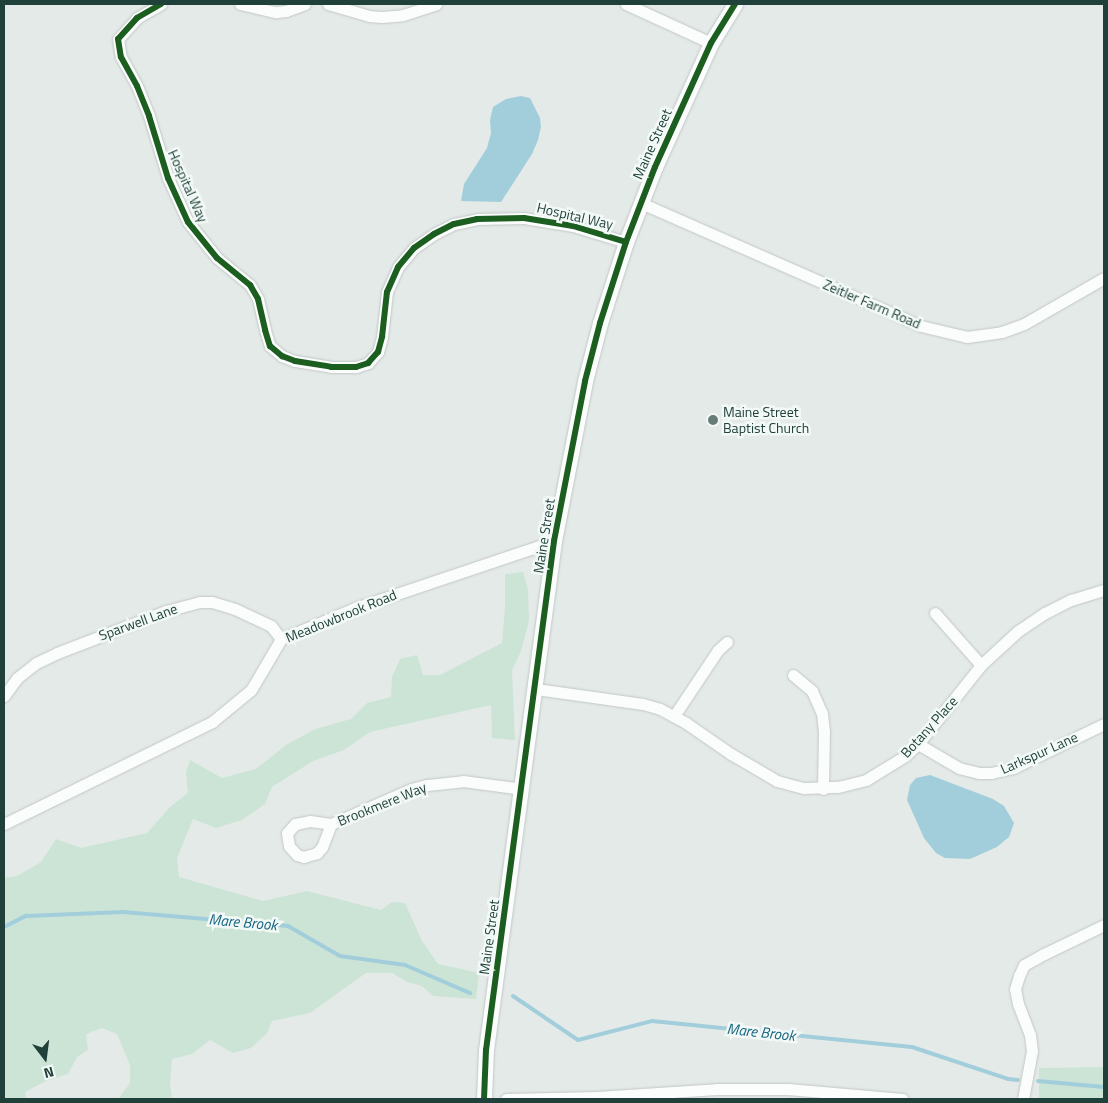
<!DOCTYPE html>
<html>
<head>
<meta charset="utf-8">
<style>
  body { margin:0 }
  #map { position:relative; width:1108px; height:1103px; overflow:hidden; background:#e4eae8; font-family:"Titillium Web",sans-serif }
  div>[style] { position:absolute }
  [style*='--x'] { left:calc(var(--x)*1px); top:calc(var(--y)*1px); width:calc(var(--w)*1px); rotate:calc(var(--a)*1deg) }
  .green>* { inset:0; background:#cce4d6 }
  .water>* { inset:0; background:#a2cedc }
  .stream>* { height:4px; margin:-2px; padding:0 2px; transform-origin:2px; border-radius:2px; background:#a2cedc }
  .roads { filter:drop-shadow(0 0 1px #c1c7c5) drop-shadow(0 0 1px #c1c7c5) }
  .street>* { height:11px; margin:-5.5px; padding:0 5.5px; transform-origin:5.5px; border-radius:5.5px; background:#fbfcfc }
  .secondary>* { height:15px; margin:-7.5px; padding:0 7.5px; transform-origin:7.5px; border-radius:7.5px; background:#fbfcfc }
  .cycleway>* { height:6px; margin:-3px; padding:0 3px; transform-origin:3px; border-radius:3px; background:#1b5e20 }
  .dots>* { width:14px; height:14px; translate:-50% -50%; box-sizing:border-box; border:2px solid #f2f9f6; border-radius:50% }
  span { translate:-50% -50%; white-space:nowrap; text-align:center; line-height:1.15; -webkit-text-stroke:5px #f2f9f6; paint-order:stroke }
  .street-label { font-size:14px; color:#20403a }
  .poi-label { font-size:14px; color:#20403a }
  .left { translate:0 -50%; text-align:left }
  .water-label { font-size:15px; color:#156481; font-style:italic }
  .frame { position:absolute; inset:0; border:5px solid #20403a; pointer-events:none }
  .north { position:absolute; left:20px; top:1033px; width:50px; height:50px; -webkit-text-stroke:4px #f2f9f6; paint-order:stroke; rotate:165deg; font-size:14px; font-weight:700; line-height:20px; text-align:center; color:#20403a }
  .north::after { content:''; display:block; margin:auto; width:18px; height:22px; background:#20403a; clip-path:polygon(50% 0,100% 100%,50% 72%,0 100%) }
</style>
</head>
<body>
<div id="map">
  <div class="green">
    <i style="clip-path:polygon(523px 572px,528px 589px,529px 621px,521px 651px,512px 670px,515px 740px,492px 738px,491px 705px,370px 732px,344px 750px,313px 761px,272px 787px,265px 804px,242px 820px,216px 828px,193px 819px,177px 858px,179px 877px,263px 901px,307px 891px,381px 910px,392px 902px,405px 903px,422px 941px,438px 964px,479px 973px,476px 999px,433px 996px,422px 986px,407px 982px,392px 973px,366px 973px,310px 1013px,272px 1021px,267px 1033px,251px 1048px,233px 1053px,210px 1040px,192px 1054px,172px 1059px,170px 1084px,172px 1099px,118px 1099px,130px 1083px,130px 1065px,117px 1034px,102px 1028px,86px 1034px,88px 1050px,77px 1057px,68px 1074px,46px 1081px,25px 1092px,26px 1099px,4px 1099px,4px 878px,17px 876px,41px 862px,56px 839px,81px 848px,147px 833px,171px 806px,188px 793px,186px 772px,190px 760px,222px 778px,256px 769px,286px 745px,315px 729px,351px 719px,367px 703px,391px 697px,392px 677px,400px 659px,417px 655px,423px 675px,440px 675px,502px 643px,505px 607px,505px 574px)"></i>
    <i style="clip-path:polygon(1104px 1067px,1104px 1099px,1039px 1099px,1039px 1068px)"></i>
  </div>
  <div class="water">
    <i style="clip-path:polygon(521px 96px,530px 98px,540px 118px,541px 127px,538px 140px,532px 154px,501px 202px,461px 201px,464px 184px,487px 148px,491px 133px,490px 120px,493px 107px,506px 99px)"></i>
    <i style="clip-path:polygon(930px 775px,993px 799px,1004px 806px,1014px 823px,1009px 837px,997px 847px,970px 859px,945px 858px,936px 853px,924px 838px,907px 800px,910px 785px,916px 778px)"></i>
  </div>
  <div class="stream">
    <i style="--x:4;--y:927;--w:25;--a:-27"></i>
    <i style="--x:26;--y:916;--w:97;--a:-2.4"></i>
    <i style="--x:123;--y:912;--w:166;--a:4.8"></i>
    <i style="--x:288;--y:926;--w:60;--a:30"></i>
    <i style="--x:340;--y:956;--w:66;--a:7.9"></i>
    <i style="--x:405;--y:965;--w:71;--a:23.3"></i>
    <i style="--x:513;--y:996;--w:78;--a:34.1"></i>
    <i style="--x:578;--y:1040;--w:76;--a:-14.4"></i>
    <i style="--x:652;--y:1021;--w:261;--a:5.7"></i>
    <i style="--x:912;--y:1047;--w:101;--a:18.4"></i>
    <i style="--x:1008;--y:1079;--w:10;--a:6"></i>
    <i style="--x:1038;--y:1081;--w:66;--a:5.2"></i>
  </div>
  <div class="roads">
    <div class="street">
      <i style="--x:161;--y:4;--w:28;--a:150"></i>
      <i style="--x:137;--y:18;--w:28;--a:132"></i>
      <i style="--x:118;--y:39;--w:18;--a:81"></i>
      <i style="--x:121;--y:57;--w:33;--a:61"></i>
      <i style="--x:137;--y:86;--w:32;--a:68"></i>
      <i style="--x:149;--y:116;--w:65;--a:73"></i>
      <i style="--x:168;--y:178;--w:48;--a:65.6"></i>
      <i style="--x:188;--y:222;--w:46;--a:51.1"></i>
      <i style="--x:217;--y:258;--w:43;--a:39.3"></i>
      <i style="--x:250;--y:285;--w:16;--a:60"></i>
      <i style="--x:258;--y:299;--w:32;--a:77"></i>
      <i style="--x:265;--y:330;--w:17;--a:73"></i>
      <i style="--x:270;--y:346;--w:16;--a:40"></i>
      <i style="--x:282;--y:356;--w:14;--a:21"></i>
      <i style="--x:295;--y:361;--w:36;--a:9"></i>
      <i style="--x:331;--y:367;--w:25;--a:0"></i>
      <i style="--x:356;--y:367;--w:13;--a:-18"></i>
      <i style="--x:368;--y:363;--w:15;--a:-48"></i>
      <i style="--x:378;--y:352;--w:16;--a:-75"></i>
      <i style="--x:382;--y:337;--w:45;--a:-83.7"></i>
      <i style="--x:387;--y:292;--w:27;--a:-66"></i>
      <i style="--x:398;--y:267;--w:25;--a:-50"></i>
      <i style="--x:414;--y:248;--w:24;--a:-35"></i>
      <i style="--x:434;--y:234;--w:22;--a:-27"></i>
      <i style="--x:454;--y:224;--w:24;--a:-12"></i>
      <i style="--x:477;--y:219;--w:47;--a:-1.2"></i>
      <i style="--x:524;--y:218;--w:50;--a:9.3"></i>
      <i style="--x:573;--y:226;--w:55;--a:16.8"></i>
      <i style="--x:240;--y:4;--w:37;--a:13"></i>
      <i style="--x:276;--y:12;--w:10;--a:-6"></i>
      <i style="--x:286;--y:11;--w:20;--a:-20"></i>
      <i style="--x:328;--y:4;--w:43;--a:16.3"></i>
      <i style="--x:369;--y:16;--w:13;--a:4"></i>
      <i style="--x:382;--y:17;--w:21;--a:-5"></i>
      <i style="--x:403;--y:15;--w:35;--a:-18"></i>
      <i style="--x:626;--y:4;--w:94;--a:24.6"></i>
      <i style="--x:641;--y:203;--w:306;--a:23.7"></i>
      <i style="--x:921;--y:326;--w:47;--a:13.4"></i>
      <i style="--x:967;--y:337;--w:35;--a:-8"></i>
      <i style="--x:1002;--y:332;--w:23;--a:-20"></i>
      <i style="--x:1024;--y:324;--w:92;--a:-29.9"></i>
      <i style="--x:935;--y:613;--w:69;--a:48.5"></i>
      <i style="--x:793;--y:675;--w:25;--a:40"></i>
      <i style="--x:812;--y:691;--w:24;--a:66"></i>
      <i style="--x:822;--y:713;--w:18;--a:84"></i>
      <i style="--x:824;--y:731;--w:58;--a:91"></i>
      <i style="--x:536;--y:689;--w:108;--a:8"></i>
      <i style="--x:643;--y:704;--w:18;--a:16"></i>
      <i style="--x:660;--y:709;--w:30;--a:28"></i>
      <i style="--x:686;--y:723;--w:55;--a:34.6"></i>
      <i style="--x:731;--y:754;--w:53;--a:30.4"></i>
      <i style="--x:777;--y:781;--w:28;--a:15"></i>
      <i style="--x:804;--y:788;--w:34;--a:-2"></i>
      <i style="--x:838;--y:787;--w:29;--a:-14"></i>
      <i style="--x:866;--y:780;--w:46;--a:-31.6"></i>
      <i style="--x:905;--y:756;--w:18;--a:-43"></i>
      <i style="--x:918;--y:744;--w:101;--a:-51.4"></i>
      <i style="--x:981;--y:665;--w:50;--a:-42.6"></i>
      <i style="--x:1018;--y:631;--w:32;--a:-34"></i>
      <i style="--x:1045;--y:613;--w:29;--a:-27"></i>
      <i style="--x:1071;--y:600;--w:34;--a:-17"></i>
      <i style="--x:4;--y:696;--w:22;--a:-54"></i>
      <i style="--x:17;--y:678;--w:24;--a:-38"></i>
      <i style="--x:36;--y:663;--w:23;--a:-25"></i>
      <i style="--x:57;--y:653;--w:117;--a:-21.1"></i>
      <i style="--x:166;--y:611;--w:35;--a:-15"></i>
      <i style="--x:200;--y:602;--w:12;--a:0"></i>
      <i style="--x:212;--y:602;--w:24;--a:17"></i>
      <i style="--x:235;--y:609;--w:40;--a:25"></i>
      <i style="--x:271;--y:626;--w:16;--a:52"></i>
      <i style="--x:674;--y:716;--w:79;--a:-56.3"></i>
      <i style="--x:718;--y:650;--w:12;--a:-42"></i>
      <i style="--x:918;--y:744;--w:48;--a:30.3"></i>
      <i style="--x:959;--y:768;--w:21;--a:14"></i>
      <i style="--x:979;--y:773;--w:12;--a:0"></i>
      <i style="--x:991;--y:773;--w:23;--a:-13"></i>
      <i style="--x:1013;--y:768;--w:101;--a:-25.8"></i>
      <i style="--x:310;--y:821;--w:21;--a:8"></i>
      <i style="--x:331;--y:824;--w:25;--a:111"></i>
      <i style="--x:322;--y:847;--w:8;--a:130"></i>
      <i style="--x:317;--y:853;--w:14;--a:163"></i>
      <i style="--x:304;--y:857;--w:7;--a:-164"></i>
      <i style="--x:297;--y:855;--w:12;--a:-132"></i>
      <i style="--x:289;--y:846;--w:13;--a:-99"></i>
      <i style="--x:287;--y:833;--w:12;--a:-48"></i>
      <i style="--x:295;--y:824;--w:15;--a:-11"></i>
      <i style="--x:4;--y:824;--w:232;--a:-26.1"></i>
      <i style="--x:212;--y:722;--w:50;--a:-39.4"></i>
      <i style="--x:251;--y:690;--w:59;--a:-59.5"></i>
      <i style="--x:281;--y:639;--w:80;--a:-22.7"></i>
      <i style="--x:355;--y:608;--w:210;--a:-18.6"></i>
      <i style="--x:331;--y:824;--w:87;--a:-23.6"></i>
      <i style="--x:411;--y:789;--w:16;--a:-14"></i>
      <i style="--x:427;--y:785;--w:36;--a:-6"></i>
      <i style="--x:463;--y:781;--w:60;--a:7.7"></i>
      <i style="--x:506;--y:1099;--w:91;--a:-1.3"></i>
      <i style="--x:597;--y:1097;--w:119;--a:-3.8"></i>
      <i style="--x:716;--y:1089;--w:72;--a:0"></i>
      <i style="--x:788;--y:1089;--w:115;--a:5"></i>
      <i style="--x:1023;--y:1099;--w:49;--a:-79.4"></i>
      <i style="--x:1032;--y:1051;--w:16;--a:-97"></i>
      <i style="--x:1030;--y:1035;--w:33;--a:-111"></i>
      <i style="--x:1018;--y:1004;--w:15;--a:-101"></i>
      <i style="--x:1015;--y:989;--w:14;--a:-73"></i>
      <i style="--x:1019;--y:976;--w:12;--a:-66"></i>
      <i style="--x:1024;--y:965;--w:23;--a:-29"></i>
      <i style="--x:1044;--y:954;--w:67;--a:-25.8"></i>
    </div>
    <div class="secondary">
      <i style="--x:484;--y:1099;--w:49;--a:-87.7"></i>
      <i style="--x:486;--y:1050;--w:514;--a:-82.39"></i>
      <i style="--x:554;--y:541;--w:163;--a:-79"></i>
      <i style="--x:585;--y:381;--w:60;--a:-75.5"></i>
      <i style="--x:600;--y:323;--w:85;--a:-72.2"></i>
      <i style="--x:626;--y:242;--w:80;--a:-68.9"></i>
      <i style="--x:655;--y:167;--w:136;--a:-65.7"></i>
      <i style="--x:711;--y:43;--w:46;--a:-58.4"></i>
    </div>
  </div>
  <div class="cycleway">
    <i style="--x:161;--y:4;--w:28;--a:150"></i>
    <i style="--x:137;--y:18;--w:28;--a:132"></i>
    <i style="--x:118;--y:39;--w:18;--a:81"></i>
    <i style="--x:121;--y:57;--w:33;--a:61"></i>
    <i style="--x:137;--y:86;--w:32;--a:68"></i>
    <i style="--x:149;--y:116;--w:65;--a:73"></i>
    <i style="--x:168;--y:178;--w:48;--a:65.6"></i>
    <i style="--x:188;--y:222;--w:46;--a:51.1"></i>
    <i style="--x:217;--y:258;--w:43;--a:39.3"></i>
    <i style="--x:250;--y:285;--w:16;--a:60"></i>
    <i style="--x:258;--y:299;--w:32;--a:77"></i>
    <i style="--x:265;--y:330;--w:17;--a:73"></i>
    <i style="--x:270;--y:346;--w:16;--a:40"></i>
    <i style="--x:282;--y:356;--w:14;--a:21"></i>
    <i style="--x:295;--y:361;--w:36;--a:9"></i>
    <i style="--x:331;--y:367;--w:25;--a:0"></i>
    <i style="--x:356;--y:367;--w:13;--a:-18"></i>
    <i style="--x:368;--y:363;--w:15;--a:-48"></i>
    <i style="--x:378;--y:352;--w:16;--a:-75"></i>
    <i style="--x:382;--y:337;--w:45;--a:-83.7"></i>
    <i style="--x:387;--y:292;--w:27;--a:-66"></i>
    <i style="--x:398;--y:267;--w:25;--a:-50"></i>
    <i style="--x:414;--y:248;--w:24;--a:-35"></i>
    <i style="--x:434;--y:234;--w:22;--a:-27"></i>
    <i style="--x:454;--y:224;--w:24;--a:-12"></i>
    <i style="--x:477;--y:219;--w:47;--a:-1.2"></i>
    <i style="--x:524;--y:218;--w:50;--a:9.3"></i>
    <i style="--x:573;--y:226;--w:55;--a:16.8"></i>
    <i style="--x:484;--y:1099;--w:49;--a:-87.7"></i>
    <i style="--x:486;--y:1050;--w:514;--a:-82.39"></i>
    <i style="--x:554;--y:541;--w:163;--a:-79"></i>
    <i style="--x:585;--y:381;--w:60;--a:-75.5"></i>
    <i style="--x:600;--y:323;--w:85;--a:-72.2"></i>
    <i style="--x:626;--y:242;--w:80;--a:-68.9"></i>
    <i style="--x:655;--y:167;--w:136;--a:-65.7"></i>
    <i style="--x:711;--y:43;--w:46;--a:-58.4"></i>
  </div>
  <div class="dots">
    <i style="left:713px;top:420px;background:#657c77"></i>
  </div>
  <div class="street-label">
    <span style="left:652px;top:144px;rotate:-66deg">Maine Street</span>
    <span style="left:188px;top:186px;rotate:66deg">Hospital Way</span>
    <span style="left:575px;top:216px;rotate:13deg">Hospital Way</span>
    <span style="left:872px;top:304px;rotate:23deg">Zeitler Farm Road</span>
    <span style="left:544px;top:536px;rotate:-81deg">Maine Street</span>
    <span style="left:341px;top:616px;rotate:-22deg">Meadowbrook Road</span>
    <span style="left:138px;top:622px;rotate:-20deg">Sparwell Lane</span>
    <span style="left:929px;top:727px;rotate:-48deg">Botany Place</span>
    <span style="left:1039px;top:753px;rotate:-24deg">Larkspur Lane</span>
    <span style="left:382px;top:804px;rotate:-22deg">Brookmere Way</span>
    <span style="left:489px;top:937px;rotate:-82deg">Maine Street</span>
  </div>
  <div class="poi-label">
    <span class="left" style="left:723px;top:420px">Maine Street<br>Baptist Church</span>
  </div>
  <div class="water-label">
    <span style="left:243px;top:922px;rotate:5deg">Mare Brook</span>
    <span style="left:761px;top:1032px;rotate:6deg">Mare Brook</span>
  </div>
  <div class="frame"></div>
  <div class="north">N</div>
</div>
</body>
</html>
